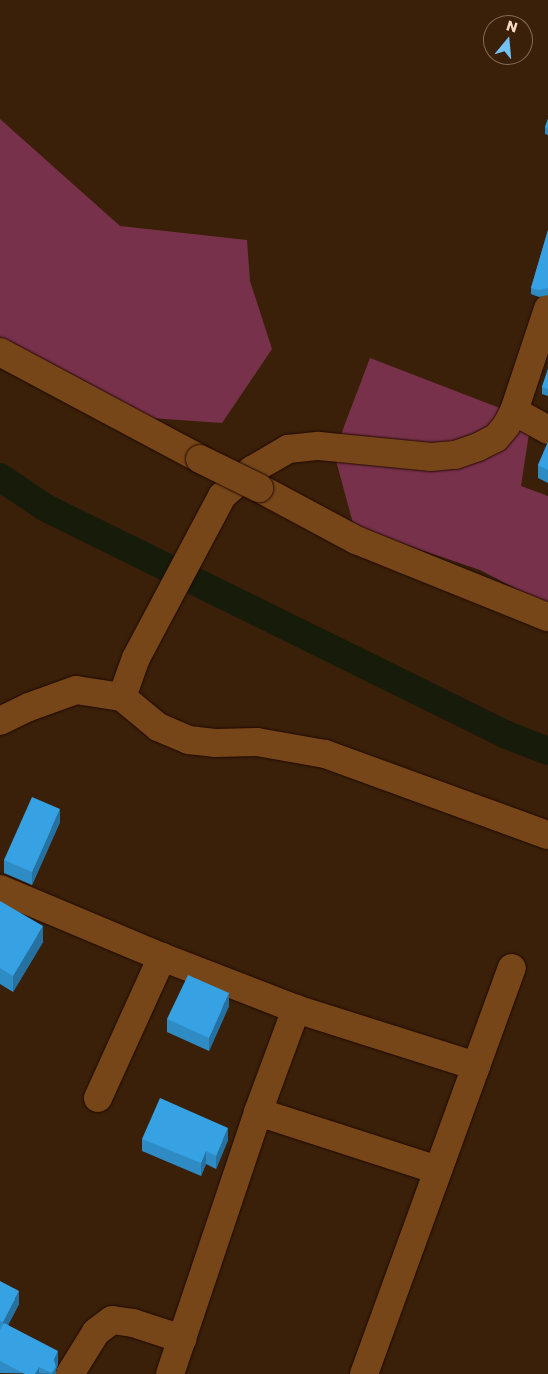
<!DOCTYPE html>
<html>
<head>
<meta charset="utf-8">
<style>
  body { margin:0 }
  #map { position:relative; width:548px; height:1374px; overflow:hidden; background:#3a2008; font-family:Poppins,sans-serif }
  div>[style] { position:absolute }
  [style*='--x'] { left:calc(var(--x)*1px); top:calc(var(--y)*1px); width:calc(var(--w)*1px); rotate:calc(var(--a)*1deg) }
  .green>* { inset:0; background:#78314b }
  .canal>* { height:28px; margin:-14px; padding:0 14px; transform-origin:14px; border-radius:14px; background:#171b09 }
  .roads { filter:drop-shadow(0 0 1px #200900) drop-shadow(0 0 1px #200900) }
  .minor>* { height:28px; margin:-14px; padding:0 14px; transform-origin:14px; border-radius:14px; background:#774618 }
  .bridges { filter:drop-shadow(0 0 1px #200900) drop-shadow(0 0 1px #200900) }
  .minor-bridge>* { height:28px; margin:-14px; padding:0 14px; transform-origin:14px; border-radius:14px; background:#774618 }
  .wall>* { inset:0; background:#2e8bc3 }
  .shaded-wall>* { inset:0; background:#26719f }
  .building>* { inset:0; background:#36a2e3 }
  span { translate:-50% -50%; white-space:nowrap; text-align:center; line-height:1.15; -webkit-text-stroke:5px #3a2008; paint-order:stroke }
  .north { position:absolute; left:483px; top:15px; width:50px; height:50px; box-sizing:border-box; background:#3a2008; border:1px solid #866a53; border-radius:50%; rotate:17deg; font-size:14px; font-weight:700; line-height:20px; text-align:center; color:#f8dac4 }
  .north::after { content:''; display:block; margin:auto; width:18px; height:22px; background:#73c1f5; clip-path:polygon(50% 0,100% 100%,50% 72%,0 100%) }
</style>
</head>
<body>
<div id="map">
  <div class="green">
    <i style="clip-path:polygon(0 119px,120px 226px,247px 240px,250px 281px,272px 349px,222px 423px,137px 417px,0 337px)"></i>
    <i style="clip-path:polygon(370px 358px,531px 420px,521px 486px,548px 496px,548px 605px,480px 570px,354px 527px,334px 453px)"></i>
  </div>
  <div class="canal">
    <i style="--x:0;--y:477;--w:55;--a:34"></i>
    <i style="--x:46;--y:508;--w:514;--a:26.22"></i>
    <i style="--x:507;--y:735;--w:44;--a:21.3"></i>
  </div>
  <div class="roads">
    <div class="minor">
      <i style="--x:0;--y:352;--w:227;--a:28.1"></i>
      <i style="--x:514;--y:411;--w:39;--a:29"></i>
      <i style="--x:259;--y:488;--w:110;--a:28.2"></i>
      <i style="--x:356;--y:540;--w:207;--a:21.9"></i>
      <i style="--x:122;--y:697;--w:41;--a:-70.3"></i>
      <i style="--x:136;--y:658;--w:183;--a:-62"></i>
      <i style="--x:222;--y:496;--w:40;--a:-41"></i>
      <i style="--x:252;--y:470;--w:42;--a:-30.3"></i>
      <i style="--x:288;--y:449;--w:31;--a:-6"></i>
      <i style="--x:319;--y:446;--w:113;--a:5.6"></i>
      <i style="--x:431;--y:457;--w:24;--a:-5"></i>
      <i style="--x:455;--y:455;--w:24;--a:-19"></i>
      <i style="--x:478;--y:447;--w:20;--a:-27"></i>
      <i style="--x:496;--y:438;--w:16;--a:-50"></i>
      <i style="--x:506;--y:426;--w:17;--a:-62"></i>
      <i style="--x:514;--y:411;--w:108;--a:-71.6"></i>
      <i style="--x:0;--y:721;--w:32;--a:-26"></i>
      <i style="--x:29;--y:707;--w:50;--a:-19.9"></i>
      <i style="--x:76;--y:690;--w:47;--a:8.7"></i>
      <i style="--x:122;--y:697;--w:47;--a:39.8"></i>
      <i style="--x:158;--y:727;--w:33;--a:23"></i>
      <i style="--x:188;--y:740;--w:27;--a:6"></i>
      <i style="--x:215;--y:743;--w:42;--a:-1.4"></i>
      <i style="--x:257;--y:742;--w:69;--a:10"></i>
      <i style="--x:325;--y:754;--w:237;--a:20"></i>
      <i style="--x:0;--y:889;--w:176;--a:22.8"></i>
      <i style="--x:162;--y:957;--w:144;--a:21.2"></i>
      <i style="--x:296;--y:1009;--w:189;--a:17.6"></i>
      <i style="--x:98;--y:1098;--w:155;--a:-65.6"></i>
      <i style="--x:258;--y:1112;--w:189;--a:17.9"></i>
      <i style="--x:70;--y:1374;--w:49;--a:-58.2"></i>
      <i style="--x:96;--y:1332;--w:20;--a:-37"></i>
      <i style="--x:112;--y:1320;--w:21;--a:8"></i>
      <i style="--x:133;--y:1323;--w:52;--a:18.1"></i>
      <i style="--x:170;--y:1374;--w:276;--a:-71.4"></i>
      <i style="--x:258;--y:1112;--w:110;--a:-69.7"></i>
      <i style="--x:364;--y:1374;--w:432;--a:-70"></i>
    </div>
  </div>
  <div class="bridges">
    <div class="minor-bridge">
      <i style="--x:200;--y:459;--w:66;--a:26.2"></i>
    </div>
  </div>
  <div class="wall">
    <i style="clip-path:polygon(548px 119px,548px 135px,545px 134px,545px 127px)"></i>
    <i style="clip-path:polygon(548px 230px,548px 295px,539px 297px,531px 294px,531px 288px)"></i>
    <i style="clip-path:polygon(548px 369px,548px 396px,542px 394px,542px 387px)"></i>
    <i style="clip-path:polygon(548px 442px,548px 483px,538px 478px,538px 465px)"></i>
    <i style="clip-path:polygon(60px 822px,32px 885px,4px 873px,4px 860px)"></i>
    <i style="clip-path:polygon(0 901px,43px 942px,13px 992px,0 984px)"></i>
    <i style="clip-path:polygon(229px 1006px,209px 1051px,167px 1032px,167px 1019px)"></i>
    <i style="clip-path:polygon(142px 1139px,228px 1140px,216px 1169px,206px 1164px,201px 1176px,142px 1151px)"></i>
    <i style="clip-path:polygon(0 1281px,19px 1304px,8px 1325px,58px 1364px,56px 1370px,56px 1374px,0 1373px)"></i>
  </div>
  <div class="shaded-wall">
    <i style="clip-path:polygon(60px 809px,60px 822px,32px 885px,32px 872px)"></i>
    <i style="clip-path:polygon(43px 926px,43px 942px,13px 992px,13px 976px)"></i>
    <i style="clip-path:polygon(229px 993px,229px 1006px,209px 1051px,209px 1038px)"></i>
    <i style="clip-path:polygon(228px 1128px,228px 1140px,216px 1169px,216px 1156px)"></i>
    <i style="clip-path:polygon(206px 1151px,206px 1164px,201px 1176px,201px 1163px)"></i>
    <i style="clip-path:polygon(19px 1291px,19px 1304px,3px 1335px,3px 1322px)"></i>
    <i style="clip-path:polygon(58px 1351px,58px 1364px,56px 1370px,56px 1374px,52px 1374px,54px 1360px)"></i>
    <i style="clip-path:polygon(39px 1367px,39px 1374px,35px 1374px)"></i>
  </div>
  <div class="building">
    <i style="clip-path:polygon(548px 119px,548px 128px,545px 127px)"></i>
    <i style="clip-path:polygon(548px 230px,548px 288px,539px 290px,531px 288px)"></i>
    <i style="clip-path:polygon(548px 369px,548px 389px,542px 387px)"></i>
    <i style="clip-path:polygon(548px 442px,548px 470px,538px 465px)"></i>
    <i style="clip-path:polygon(32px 797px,60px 809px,32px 872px,4px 860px)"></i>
    <i style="clip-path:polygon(0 901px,43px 926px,13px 976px,0 968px)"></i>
    <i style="clip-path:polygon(188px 975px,229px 993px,209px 1038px,167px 1019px)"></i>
    <i style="clip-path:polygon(160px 1098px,228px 1128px,216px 1156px,206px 1151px,201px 1163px,142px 1139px)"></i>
    <i style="clip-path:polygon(0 1281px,19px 1291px,3px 1322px,0 1321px)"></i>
    <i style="clip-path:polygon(4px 1323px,58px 1351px,54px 1360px,56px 1367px,52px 1373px,39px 1367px,35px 1374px,25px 1374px,0 1361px,0 1330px)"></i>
  </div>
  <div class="north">N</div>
</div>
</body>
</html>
